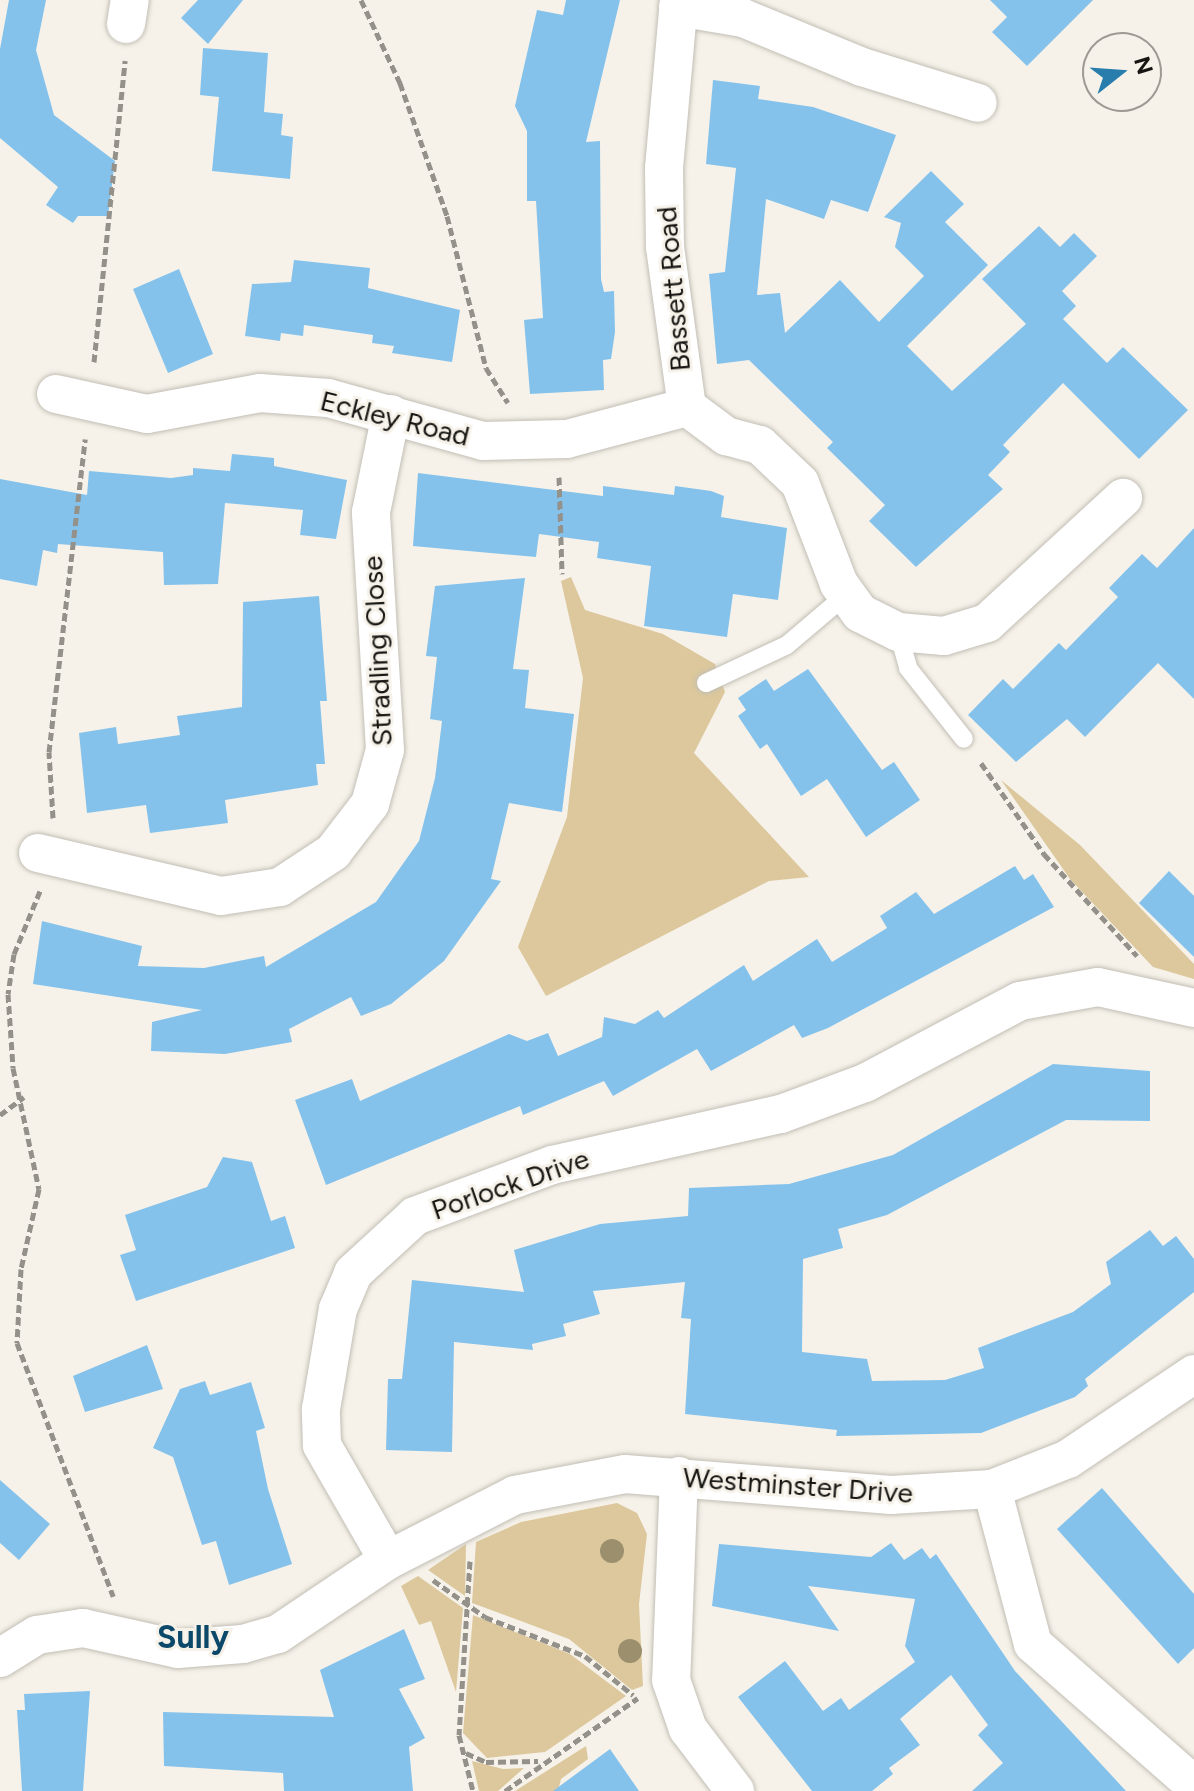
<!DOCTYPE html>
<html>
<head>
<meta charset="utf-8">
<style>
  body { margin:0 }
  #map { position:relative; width:1194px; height:1791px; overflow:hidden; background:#f6f2e9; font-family:Figtree,sans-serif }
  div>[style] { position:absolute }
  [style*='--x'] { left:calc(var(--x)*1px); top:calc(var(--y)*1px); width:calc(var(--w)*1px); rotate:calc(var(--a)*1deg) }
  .green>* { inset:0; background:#dcc89c }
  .building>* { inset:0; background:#84c2ec }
  .path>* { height:5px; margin-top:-2.5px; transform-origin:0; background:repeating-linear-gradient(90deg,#94918b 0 8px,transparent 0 12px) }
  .roads { filter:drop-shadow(0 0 2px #c2beb5) drop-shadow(0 0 2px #c2beb5) }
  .lane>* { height:18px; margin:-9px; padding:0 9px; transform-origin:9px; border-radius:9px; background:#fff }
  .street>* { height:38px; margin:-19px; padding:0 19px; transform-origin:19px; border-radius:19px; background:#fff }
  .trees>* { width:24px; height:24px; margin:-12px; border-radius:50%; background:#9b8f6e }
  span { translate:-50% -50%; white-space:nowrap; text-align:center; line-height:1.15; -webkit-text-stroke:6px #f6f2e9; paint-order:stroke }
  .street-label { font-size:28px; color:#161512 }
  .quarter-label { font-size:32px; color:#0b4869; font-weight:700 }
  .north { position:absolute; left:1082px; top:32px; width:80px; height:80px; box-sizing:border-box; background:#f6f2e9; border:2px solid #9c9a93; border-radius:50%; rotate:73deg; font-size:22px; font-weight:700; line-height:32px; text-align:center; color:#161512 }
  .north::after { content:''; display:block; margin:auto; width:28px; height:36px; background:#287dad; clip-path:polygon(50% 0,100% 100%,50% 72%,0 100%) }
</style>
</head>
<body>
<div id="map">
  <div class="green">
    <i style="clip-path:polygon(571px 577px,585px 610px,663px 634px,715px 664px,725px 692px,694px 753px,809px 877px,769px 881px,546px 996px,518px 947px,567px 817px,583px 678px,561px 581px)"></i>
    <i style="clip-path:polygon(1001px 780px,1080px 845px,1194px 964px,1194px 979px,1153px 967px,1070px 879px)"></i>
    <i style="clip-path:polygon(617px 1503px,637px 1513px,647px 1534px,639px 1604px,643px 1686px,632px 1690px,569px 1639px,472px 1603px,476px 1542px,521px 1522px)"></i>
    <i style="clip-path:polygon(466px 1544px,465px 1596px,428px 1570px)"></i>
    <i style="clip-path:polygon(418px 1576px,463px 1608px,456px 1692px,431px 1621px,419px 1625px,401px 1586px)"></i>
    <i style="clip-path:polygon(473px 1615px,570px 1654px,626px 1696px,545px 1752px,487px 1758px,463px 1733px)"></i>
    <i style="clip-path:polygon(586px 1746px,588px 1759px,561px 1779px,558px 1791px,515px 1791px)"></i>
    <i style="clip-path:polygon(472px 1761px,503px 1769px,524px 1768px,498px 1791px,479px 1791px)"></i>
  </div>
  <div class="building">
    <i style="clip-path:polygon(9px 0,46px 0,36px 50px,54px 115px,115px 161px,108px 216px,78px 216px,73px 223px,46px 205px,58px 187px,0 138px,0 49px)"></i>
    <i style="clip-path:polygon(198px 0,243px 0,208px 44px,181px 18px)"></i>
    <i style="clip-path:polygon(566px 0,620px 0,586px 142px,600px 141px,601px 279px,604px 292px,614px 291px,615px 332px,611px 359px,603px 360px,604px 390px,530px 394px,524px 320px,543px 318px,536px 201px,527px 201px,527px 131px,515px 106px,537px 10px,563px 15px)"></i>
    <i style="clip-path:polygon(990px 0,1093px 0,1027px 66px,992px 32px,1007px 17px)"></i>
    <i style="clip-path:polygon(203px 48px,268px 53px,264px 112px,283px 114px,281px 135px,293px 137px,290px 179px,212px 171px,219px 97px,200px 95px)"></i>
    <i style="clip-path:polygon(713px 80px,760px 86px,758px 99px,813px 107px,896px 135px,868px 212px,831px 200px,824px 219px,766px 199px,757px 295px,780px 293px,785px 333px,840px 280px,879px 322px,924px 276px,895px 247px,901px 223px,884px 217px,931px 171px,964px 204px,945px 222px,988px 265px,907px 346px,952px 391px,1026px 324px,982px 279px,1039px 226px,1060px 247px,1074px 233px,1097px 256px,1062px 291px,1076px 306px,1063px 319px,1107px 363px,1123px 347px,1188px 410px,1139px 459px,1063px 383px,1003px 445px,1010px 452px,988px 475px,1003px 489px,916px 567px,869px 521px,885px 505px,827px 448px,833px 442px,749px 360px,717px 364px,709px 274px,725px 272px,736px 168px,706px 164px)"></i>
    <i style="clip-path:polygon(294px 260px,370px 268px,368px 288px,460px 310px,452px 362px,392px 353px,394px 346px,372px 343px,373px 335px,304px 325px,303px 336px,281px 333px,280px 341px,245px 336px,252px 284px,291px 282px)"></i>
    <i style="clip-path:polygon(179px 269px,213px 354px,168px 373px,133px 289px)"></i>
    <i style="clip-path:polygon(232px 454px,274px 458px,274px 466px,347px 480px,336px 539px,300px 535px,303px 510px,225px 503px,218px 584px,164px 585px,163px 552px,58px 544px,57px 553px,43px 550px,37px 586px,0 579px,0 479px,87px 495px,89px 471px,171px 478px,193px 475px,193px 468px,230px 471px)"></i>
    <i style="clip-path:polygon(418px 473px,603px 496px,603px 486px,674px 495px,675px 486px,711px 491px,724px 496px,721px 517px,787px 528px,778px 600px,733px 594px,727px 637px,644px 626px,651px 566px,597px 558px,599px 542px,539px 534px,536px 557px,413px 546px)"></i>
    <i style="clip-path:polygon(1194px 528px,1194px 699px,1158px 663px,1085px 737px,1067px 719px,1016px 762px,968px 715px,1003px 679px,1013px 689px,1059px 643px,1066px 650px,1118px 597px,1109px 588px,1142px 554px,1157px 568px)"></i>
    <i style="clip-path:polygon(525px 578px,513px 669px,529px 670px,525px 708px,574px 714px,562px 812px,509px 803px,491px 879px,501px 881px,444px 961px,391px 1004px,361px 1016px,351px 997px,289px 1029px,292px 1042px,225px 1054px,151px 1051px,152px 1022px,202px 1010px,33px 984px,42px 921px,142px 946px,138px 966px,204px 968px,264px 956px,266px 967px,376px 902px,419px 841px,435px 778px,442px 721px,430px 719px,437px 657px,426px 656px,435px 586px)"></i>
    <i style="clip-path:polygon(319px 596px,327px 701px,320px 701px,325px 764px,316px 764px,318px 785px,225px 800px,228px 823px,150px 833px,146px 805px,87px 813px,79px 733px,116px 727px,118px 744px,180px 735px,177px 716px,242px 707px,243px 602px)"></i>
    <i style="clip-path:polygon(808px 669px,882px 770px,894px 762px,920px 800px,866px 837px,827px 779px,801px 796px,767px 744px,760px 749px,738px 716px,746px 710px,738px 698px,766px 679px,774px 691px)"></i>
    <i style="clip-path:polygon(1015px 866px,1024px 880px,1033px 874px,1054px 907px,828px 1028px,802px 1038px,794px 1025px,711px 1071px,697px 1049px,613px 1096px,604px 1081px,523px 1115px,520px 1106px,326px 1185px,295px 1100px,352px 1079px,360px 1101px,509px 1034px,527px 1041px,548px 1033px,558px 1056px,602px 1037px,604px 1017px,635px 1024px,658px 1010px,664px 1018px,744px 965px,753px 981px,817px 939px,832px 962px,887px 928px,880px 916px,916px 892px,934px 914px)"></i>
    <i style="clip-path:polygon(1169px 871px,1194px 896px,1194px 957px,1139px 903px)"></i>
    <i style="clip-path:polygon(1053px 1064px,1150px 1071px,1150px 1121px,1066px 1120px,887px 1215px,838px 1229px,843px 1248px,803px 1259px,802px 1352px,867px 1359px,872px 1381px,945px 1380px,984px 1368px,978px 1348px,1073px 1312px,1111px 1284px,1106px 1262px,1150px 1230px,1163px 1246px,1176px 1236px,1194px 1259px,1194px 1292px,1085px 1379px,1088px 1386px,1075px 1397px,981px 1433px,836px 1436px,837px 1430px,685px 1414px,691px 1319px,681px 1318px,685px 1282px,593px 1291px,600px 1314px,563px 1324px,566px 1336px,532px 1344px,533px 1350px,454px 1342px,452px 1452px,386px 1450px,388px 1379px,402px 1379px,412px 1280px,524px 1292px,514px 1250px,600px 1224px,688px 1216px,689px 1188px,789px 1184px,893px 1155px)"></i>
    <i style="clip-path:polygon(223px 1157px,252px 1162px,271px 1221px,285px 1216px,295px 1248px,136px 1301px,120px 1255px,136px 1250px,125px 1215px,207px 1187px)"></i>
    <i style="clip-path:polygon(147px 1345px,163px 1389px,85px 1412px,73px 1376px)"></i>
    <i style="clip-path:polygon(205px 1381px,210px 1395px,251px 1382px,265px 1428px,256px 1431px,268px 1489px,292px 1564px,229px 1585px,216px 1541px,202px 1545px,173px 1457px,153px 1448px,180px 1389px)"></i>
    <i style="clip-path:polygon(0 1480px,50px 1524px,19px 1560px,0 1543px)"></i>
    <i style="clip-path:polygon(1102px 1488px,1194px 1594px,1194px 1648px,1178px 1664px,1057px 1529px)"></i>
    <i style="clip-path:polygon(891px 1543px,904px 1560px,922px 1548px,930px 1559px,936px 1554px,1015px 1671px,1126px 1791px,972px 1791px,1003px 1763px,978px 1735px,988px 1725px,951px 1675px,900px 1719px,920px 1745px,889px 1768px,893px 1774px,872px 1791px,812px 1791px,738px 1697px,785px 1661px,823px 1711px,841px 1698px,849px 1710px,915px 1662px,905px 1646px,915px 1599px,808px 1586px,839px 1631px,712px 1606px,719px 1544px,871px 1557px)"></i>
    <i style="clip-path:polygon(404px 1629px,425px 1679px,399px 1689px,425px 1738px,409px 1747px,413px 1791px,284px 1791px,283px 1773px,164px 1766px,163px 1712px,334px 1717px,320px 1670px)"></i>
    <i style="clip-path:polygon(90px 1691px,83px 1791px,22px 1791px,17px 1710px,25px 1710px,24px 1694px)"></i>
    <i style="clip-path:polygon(610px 1749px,639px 1791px,553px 1791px)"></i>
  </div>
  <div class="path">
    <i style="--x:361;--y:0;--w:92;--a:64.8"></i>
    <i style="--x:400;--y:83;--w:141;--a:70.5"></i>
    <i style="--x:447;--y:216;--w:157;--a:75.6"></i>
    <i style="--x:486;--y:368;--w:41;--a:57.8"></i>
    <i style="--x:94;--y:362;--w:303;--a:-84.1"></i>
    <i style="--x:559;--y:477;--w:97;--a:88.2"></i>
    <i style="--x:981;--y:763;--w:111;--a:55.3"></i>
    <i style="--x:1044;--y:854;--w:138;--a:47.6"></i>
    <i style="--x:53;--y:818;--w:66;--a:-93.5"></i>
    <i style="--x:49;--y:752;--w:315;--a:-83.4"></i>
    <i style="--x:40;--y:891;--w:68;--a:112.4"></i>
    <i style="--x:14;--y:954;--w:40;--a:98.5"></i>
    <i style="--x:8;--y:994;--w:74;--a:86.1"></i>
    <i style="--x:13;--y:1068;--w:124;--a:77.9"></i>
    <i style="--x:39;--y:1189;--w:82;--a:102.7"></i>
    <i style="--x:21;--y:1269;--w:74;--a:93.1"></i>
    <i style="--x:17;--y:1343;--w:271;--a:69.2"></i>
    <i style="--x:0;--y:1115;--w:30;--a:-37"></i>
    <i style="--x:470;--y:1561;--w:174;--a:93.6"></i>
    <i style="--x:459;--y:1735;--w:58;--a:76"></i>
    <i style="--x:433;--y:1580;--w:64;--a:35.4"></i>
    <i style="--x:485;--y:1617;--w:107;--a:21.3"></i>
    <i style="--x:585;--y:1656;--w:62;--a:39.1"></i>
    <i style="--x:466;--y:1753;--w:22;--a:24"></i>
    <i style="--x:486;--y:1762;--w:52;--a:-1.1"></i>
    <i style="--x:505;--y:1791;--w:162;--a:-35"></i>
  </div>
  <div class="roads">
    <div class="lane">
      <i style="--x:898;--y:632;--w:37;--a:74"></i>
      <i style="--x:908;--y:668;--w:90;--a:51.7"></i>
      <i style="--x:706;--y:683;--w:89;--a:-25.1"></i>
      <i style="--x:787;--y:645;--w:77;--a:-40.3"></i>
    </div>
    <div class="street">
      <i style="--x:679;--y:0;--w:169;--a:95.1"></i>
      <i style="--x:664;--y:168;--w:79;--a:89.3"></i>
      <i style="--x:665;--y:247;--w:162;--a:82.2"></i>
      <i style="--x:687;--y:407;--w:49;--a:36.6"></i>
      <i style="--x:726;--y:436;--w:35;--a:15"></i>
      <i style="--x:760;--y:445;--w:55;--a:43.5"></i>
      <i style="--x:800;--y:483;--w:108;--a:68.9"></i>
      <i style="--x:839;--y:584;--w:36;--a:54"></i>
      <i style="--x:860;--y:613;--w:42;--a:26.6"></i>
      <i style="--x:898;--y:632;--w:46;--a:5"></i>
      <i style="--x:944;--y:636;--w:45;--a:-16.8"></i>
      <i style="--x:987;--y:623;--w:185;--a:-42.6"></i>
      <i style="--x:678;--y:7;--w:66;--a:9.6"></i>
      <i style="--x:743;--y:18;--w:129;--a:22.4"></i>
      <i style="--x:862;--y:67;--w:121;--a:17.2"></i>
      <i style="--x:126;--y:24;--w:24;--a:-81"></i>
      <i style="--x:56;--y:394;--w:93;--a:12.4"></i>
      <i style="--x:147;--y:414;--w:115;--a:-10.5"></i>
      <i style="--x:260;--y:393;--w:68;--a:4.2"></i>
      <i style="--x:328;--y:398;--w:161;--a:15.5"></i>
      <i style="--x:483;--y:441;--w:84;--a:-1.4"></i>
      <i style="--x:567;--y:439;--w:124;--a:-14.9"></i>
      <i style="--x:38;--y:853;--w:188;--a:13.2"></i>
      <i style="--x:221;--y:896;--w:60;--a:-8.7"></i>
      <i style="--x:280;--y:887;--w:64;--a:-33.4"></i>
      <i style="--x:333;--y:852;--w:61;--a:-52.4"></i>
      <i style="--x:370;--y:804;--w:56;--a:-74.5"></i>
      <i style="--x:385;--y:750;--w:238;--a:-93.4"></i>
      <i style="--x:371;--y:512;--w:100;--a:-78.5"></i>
      <i style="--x:679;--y:1476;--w:204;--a:92.2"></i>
      <i style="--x:671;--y:1680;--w:52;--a:70.9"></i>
      <i style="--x:688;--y:1729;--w:78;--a:52.8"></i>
      <i style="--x:992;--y:1489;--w:160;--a:75.2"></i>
      <i style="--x:1033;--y:1644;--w:214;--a:41.2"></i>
      <i style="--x:388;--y:1560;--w:143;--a:-27.1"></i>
      <i style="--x:515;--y:1495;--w:112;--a:-10.8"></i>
      <i style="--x:625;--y:1474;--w:267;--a:4.5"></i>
      <i style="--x:891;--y:1495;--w:101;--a:-3.4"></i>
      <i style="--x:992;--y:1489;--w:82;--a:-21.5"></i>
      <i style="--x:1068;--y:1459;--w:152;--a:-34"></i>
      <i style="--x:0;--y:1658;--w:44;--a:-31.9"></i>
      <i style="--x:37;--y:1635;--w:47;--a:-8.7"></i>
      <i style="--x:83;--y:1628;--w:97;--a:12.5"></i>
      <i style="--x:178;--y:1649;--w:65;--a:-4.4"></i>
      <i style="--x:243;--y:1644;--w:36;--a:-16"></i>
      <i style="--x:278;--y:1634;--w:133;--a:-33.9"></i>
      <i style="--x:388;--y:1560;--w:133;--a:-119.9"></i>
      <i style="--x:322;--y:1445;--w:36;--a:-92"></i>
      <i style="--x:321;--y:1409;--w:101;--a:-80.4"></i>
      <i style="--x:338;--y:1309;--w:39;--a:-67"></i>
      <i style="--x:353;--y:1273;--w:84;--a:-42.6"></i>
      <i style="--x:415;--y:1216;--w:146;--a:-20.4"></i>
      <i style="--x:552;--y:1165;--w:235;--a:-12.6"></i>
      <i style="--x:781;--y:1114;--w:90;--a:-20.3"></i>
      <i style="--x:865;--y:1083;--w:175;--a:-27.9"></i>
      <i style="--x:1020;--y:1001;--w:79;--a:-10.2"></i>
      <i style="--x:1098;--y:987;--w:98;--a:12.3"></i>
    </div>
  </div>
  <div class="trees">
    <i style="left:612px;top:1551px"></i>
    <i style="left:630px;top:1651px"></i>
  </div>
  <div class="street-label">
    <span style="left:673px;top:289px;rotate:-95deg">Bassett Road</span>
    <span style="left:395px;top:418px;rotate:14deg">Eckley Road</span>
    <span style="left:377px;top:651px;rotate:-93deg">Stradling Close</span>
    <span style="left:510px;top:1184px;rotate:-19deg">Porlock Drive</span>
    <span style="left:798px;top:1485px;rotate:4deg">Westminster Drive</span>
  </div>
  <div class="quarter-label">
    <span style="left:193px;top:1637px">Sully</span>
  </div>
  <div class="north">N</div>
</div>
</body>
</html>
